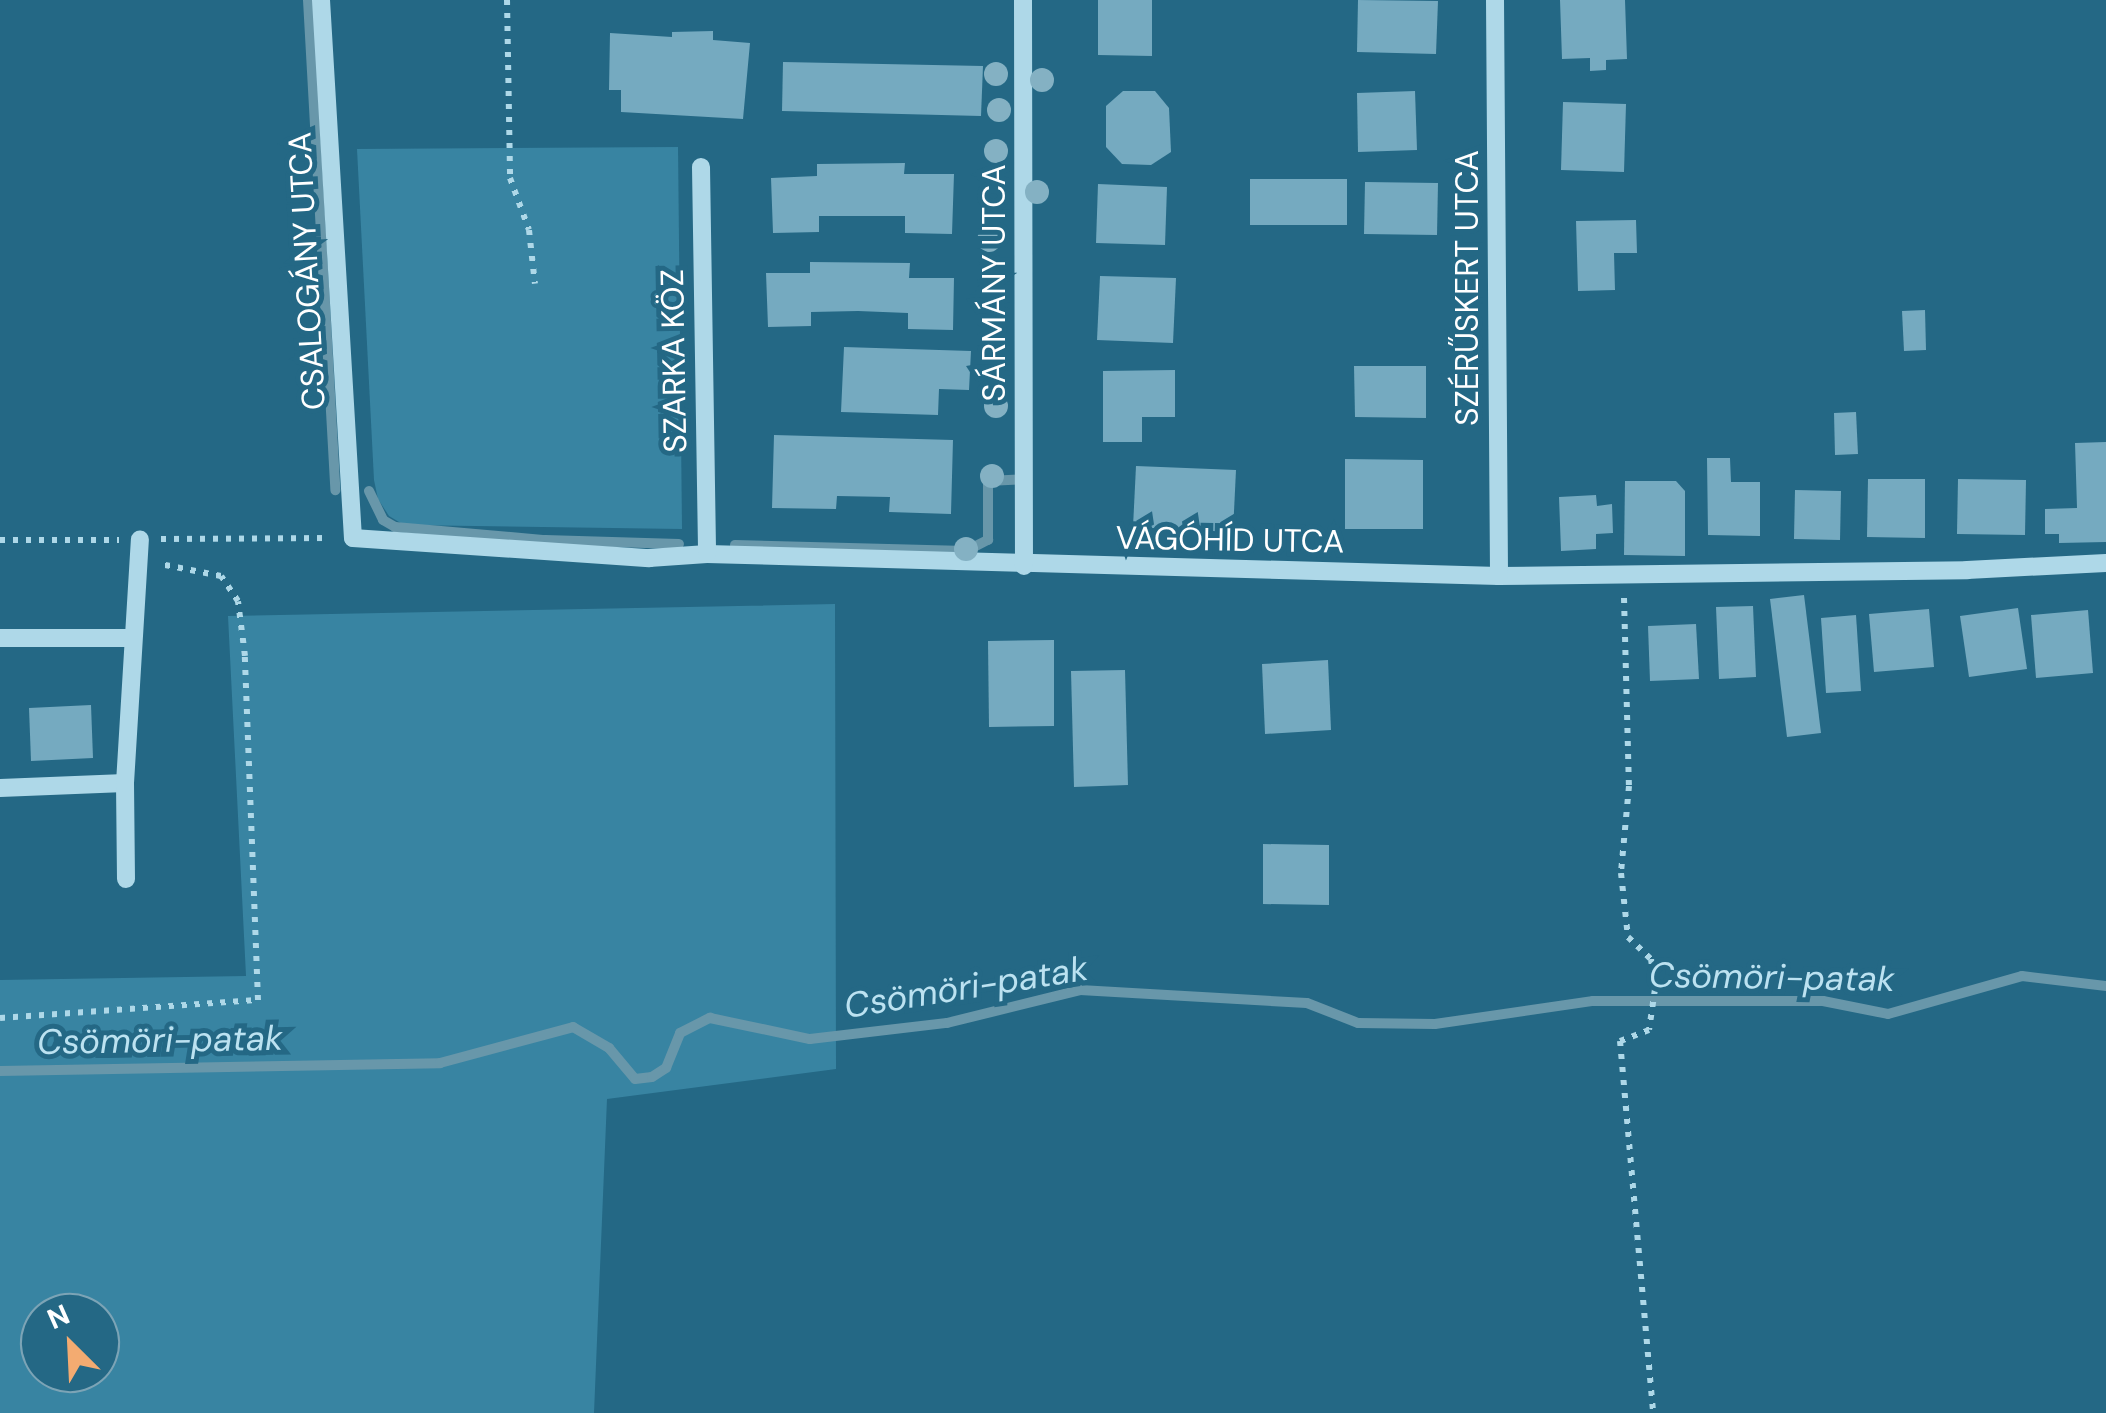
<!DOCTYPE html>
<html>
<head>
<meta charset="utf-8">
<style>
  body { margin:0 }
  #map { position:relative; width:2106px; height:1413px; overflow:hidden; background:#246885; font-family:"DM Sans",sans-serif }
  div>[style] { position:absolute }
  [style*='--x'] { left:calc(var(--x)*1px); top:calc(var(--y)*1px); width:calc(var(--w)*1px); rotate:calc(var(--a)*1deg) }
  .green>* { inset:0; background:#3884a2 }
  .stream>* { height:10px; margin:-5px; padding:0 5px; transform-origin:5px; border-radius:5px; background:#6897aa }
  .building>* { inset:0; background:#75aac0 }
  .path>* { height:6px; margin-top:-3px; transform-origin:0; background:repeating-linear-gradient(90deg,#aed8e8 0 5px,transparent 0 13px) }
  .minor>* { height:18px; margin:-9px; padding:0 9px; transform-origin:9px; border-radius:9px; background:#aed8e8 }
  .trees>* { width:24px; height:24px; margin:-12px; border-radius:50%; background:#84b1c3 }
  span { translate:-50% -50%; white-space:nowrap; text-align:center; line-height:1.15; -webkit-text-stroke:10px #246885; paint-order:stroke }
  .street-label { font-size:32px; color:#fff }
  .water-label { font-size:35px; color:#bce2f1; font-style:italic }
  .north { position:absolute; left:20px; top:1293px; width:100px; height:100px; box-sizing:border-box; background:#246885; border:2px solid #7ca4b6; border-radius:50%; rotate:336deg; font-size:28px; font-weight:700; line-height:40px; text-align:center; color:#fff }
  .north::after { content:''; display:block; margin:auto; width:35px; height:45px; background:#f3ab71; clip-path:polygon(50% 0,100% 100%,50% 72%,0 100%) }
</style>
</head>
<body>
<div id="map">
  <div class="green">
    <i style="clip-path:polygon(678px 147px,682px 529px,404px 525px,389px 516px,378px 499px,374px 480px,357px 149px)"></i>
    <i style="clip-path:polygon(evenodd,835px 604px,836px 1069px,607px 1099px,594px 1413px,0 1413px,0 980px,246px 976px,228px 616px,835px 604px,100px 1313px,100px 1373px,40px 1373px,40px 1313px,100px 1313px)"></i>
  </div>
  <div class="stream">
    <i style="--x:308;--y:0;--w:491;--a:86.8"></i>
    <i style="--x:369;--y:491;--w:32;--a:64"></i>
    <i style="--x:383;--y:520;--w:14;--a:30"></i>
    <i style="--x:395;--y:527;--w:151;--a:5"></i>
    <i style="--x:545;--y:540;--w:134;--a:1.7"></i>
    <i style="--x:735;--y:545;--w:231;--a:1.5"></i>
    <i style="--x:966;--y:551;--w:25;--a:-27"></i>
    <i style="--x:988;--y:540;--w:59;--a:-90"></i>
    <i style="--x:988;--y:481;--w:37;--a:-3"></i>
    <i style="--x:0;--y:1071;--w:440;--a:-1"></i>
    <i style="--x:440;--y:1063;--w:138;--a:-15.1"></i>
    <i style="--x:573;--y:1027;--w:42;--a:30.3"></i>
    <i style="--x:609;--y:1048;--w:40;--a:50"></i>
    <i style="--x:635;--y:1079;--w:17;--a:-7"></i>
    <i style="--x:652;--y:1077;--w:17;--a:-33"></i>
    <i style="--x:666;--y:1068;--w:38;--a:-68"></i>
    <i style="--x:680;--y:1033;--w:34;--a:-27"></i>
    <i style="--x:710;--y:1018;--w:102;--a:11.9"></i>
    <i style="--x:810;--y:1039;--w:138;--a:-6.7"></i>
    <i style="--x:947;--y:1023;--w:137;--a:-13.9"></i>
    <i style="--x:1080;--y:990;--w:227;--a:3.3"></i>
    <i style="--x:1307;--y:1003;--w:55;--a:21.4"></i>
    <i style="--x:1358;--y:1023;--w:77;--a:0.7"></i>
    <i style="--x:1435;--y:1024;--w:160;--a:-8.3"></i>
    <i style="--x:1593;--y:1001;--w:230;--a:0"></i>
    <i style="--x:1823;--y:1001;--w:66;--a:11.3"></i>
    <i style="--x:1888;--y:1014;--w:139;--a:-15.8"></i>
    <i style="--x:2022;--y:976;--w:85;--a:6.8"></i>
  </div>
  <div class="building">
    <i style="clip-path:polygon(1098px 0,1152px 0,1152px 56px,1098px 55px)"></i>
    <i style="clip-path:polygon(1358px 0,1438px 1px,1436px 54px,1357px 52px)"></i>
    <i style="clip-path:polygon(1560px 0,1625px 0,1627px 59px,1606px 60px,1606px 70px,1590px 71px,1590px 58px,1562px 59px)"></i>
    <i style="clip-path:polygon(713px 31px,713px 40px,750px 43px,743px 119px,621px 112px,621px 90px,609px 90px,610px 33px,672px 37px,672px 32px)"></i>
    <i style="clip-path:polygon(783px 62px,983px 66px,981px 116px,782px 111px)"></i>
    <i style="clip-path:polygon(1123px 91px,1155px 91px,1169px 108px,1171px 152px,1151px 165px,1122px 164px,1106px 147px,1106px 106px)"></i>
    <i style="clip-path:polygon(1415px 91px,1417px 150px,1358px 152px,1357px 93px)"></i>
    <i style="clip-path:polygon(1563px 102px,1626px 104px,1624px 172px,1561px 170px)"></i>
    <i style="clip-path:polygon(905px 163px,904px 174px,954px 174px,952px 234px,905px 233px,905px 216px,819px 216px,819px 232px,773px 233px,771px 178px,817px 176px,817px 164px)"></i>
    <i style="clip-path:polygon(1250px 179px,1347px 179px,1347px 225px,1250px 225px)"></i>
    <i style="clip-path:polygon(1365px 182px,1438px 183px,1437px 235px,1364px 234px)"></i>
    <i style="clip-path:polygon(1098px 184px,1167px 187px,1165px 245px,1096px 243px)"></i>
    <i style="clip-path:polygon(1636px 220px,1637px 253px,1614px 253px,1615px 290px,1578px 291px,1576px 221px)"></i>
    <i style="clip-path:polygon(810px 262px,910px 263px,909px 278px,954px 278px,953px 330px,908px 329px,908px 313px,858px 311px,811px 312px,811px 326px,768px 327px,766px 273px,810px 273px)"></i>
    <i style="clip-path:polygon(1100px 276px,1176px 278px,1173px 343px,1097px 340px)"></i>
    <i style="clip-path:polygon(1925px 310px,1926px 350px,1904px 351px,1902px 311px)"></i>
    <i style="clip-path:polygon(844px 347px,971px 351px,969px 390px,939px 389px,938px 415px,841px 412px)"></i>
    <i style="clip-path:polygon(1354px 366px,1426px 366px,1426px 418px,1355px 417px)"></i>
    <i style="clip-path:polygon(1175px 370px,1175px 417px,1142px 417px,1142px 442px,1103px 442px,1103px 371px)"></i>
    <i style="clip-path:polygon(1856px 412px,1858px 454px,1835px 455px,1834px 413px)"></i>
    <i style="clip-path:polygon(774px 435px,953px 440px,951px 514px,889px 512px,890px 497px,837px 496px,836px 509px,772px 508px)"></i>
    <i style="clip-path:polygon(2106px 442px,2106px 542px,2059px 543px,2059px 534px,2045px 534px,2045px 509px,2077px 508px,2075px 443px)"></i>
    <i style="clip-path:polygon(1707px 458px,1730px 458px,1731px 482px,1760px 482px,1760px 536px,1708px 535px)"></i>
    <i style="clip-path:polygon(1345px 459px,1423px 460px,1423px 529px,1345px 529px)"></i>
    <i style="clip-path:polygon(1136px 466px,1236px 470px,1233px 532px,1133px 527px)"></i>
    <i style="clip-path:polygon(1868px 479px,1925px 479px,1925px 538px,1867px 537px)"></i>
    <i style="clip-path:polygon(1958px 479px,2026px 480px,2025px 535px,1957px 534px)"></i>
    <i style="clip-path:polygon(1625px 481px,1676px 481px,1685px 491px,1685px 556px,1624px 555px)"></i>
    <i style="clip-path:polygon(1795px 490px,1841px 491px,1840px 540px,1794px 539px)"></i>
    <i style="clip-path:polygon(1596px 495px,1597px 506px,1612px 504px,1613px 533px,1596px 534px,1596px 549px,1561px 551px,1559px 497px)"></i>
    <i style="clip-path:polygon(1804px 595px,1821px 733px,1787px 737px,1770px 599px)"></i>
    <i style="clip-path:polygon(1753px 606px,1756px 677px,1719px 679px,1716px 607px)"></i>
    <i style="clip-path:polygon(2018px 608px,2027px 669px,1969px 677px,1960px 616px)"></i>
    <i style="clip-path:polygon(1929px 609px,1934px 667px,1874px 672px,1869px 614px)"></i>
    <i style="clip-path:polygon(2088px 610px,2093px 673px,2036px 678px,2031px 615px)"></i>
    <i style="clip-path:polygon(1856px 615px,1861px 691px,1826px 693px,1821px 618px)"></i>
    <i style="clip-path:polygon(1696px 624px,1699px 679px,1650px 681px,1648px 626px)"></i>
    <i style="clip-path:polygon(1054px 640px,1054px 726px,989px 727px,988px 641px)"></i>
    <i style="clip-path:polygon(1328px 660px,1331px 730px,1265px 734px,1262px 664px)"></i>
    <i style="clip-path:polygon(1125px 670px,1128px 785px,1074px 787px,1071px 671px)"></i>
    <i style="clip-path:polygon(91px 705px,93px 758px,31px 761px,29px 708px)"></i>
    <i style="clip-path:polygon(1263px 844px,1329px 845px,1329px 905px,1263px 904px)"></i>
  </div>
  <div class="path">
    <i style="--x:507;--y:0;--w:178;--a:89"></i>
    <i style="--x:510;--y:178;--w:55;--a:69.9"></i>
    <i style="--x:529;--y:230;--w:54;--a:83.7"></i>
    <i style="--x:161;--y:539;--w:168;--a:-0.3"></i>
    <i style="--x:0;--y:540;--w:119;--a:0"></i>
    <i style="--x:1624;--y:598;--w:188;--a:88.5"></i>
    <i style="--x:1629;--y:786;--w:87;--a:95.3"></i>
    <i style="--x:1621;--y:873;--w:64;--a:83.8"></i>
    <i style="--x:1628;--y:937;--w:32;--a:44"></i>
    <i style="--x:1651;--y:959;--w:30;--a:82"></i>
    <i style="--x:1655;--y:989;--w:41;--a:98.3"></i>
    <i style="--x:1649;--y:1030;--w:31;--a:159"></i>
    <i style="--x:1620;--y:1041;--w:373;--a:84.9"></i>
    <i style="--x:0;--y:1018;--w:259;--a:-4"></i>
    <i style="--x:258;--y:1000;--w:344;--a:-92.2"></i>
    <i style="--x:245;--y:656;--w:55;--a:-97.3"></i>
    <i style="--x:238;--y:601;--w:30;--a:-124"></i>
    <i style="--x:221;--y:576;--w:62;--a:-168.9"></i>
  </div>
  <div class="minor">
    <i style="--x:321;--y:0;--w:539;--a:86.6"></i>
    <i style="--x:353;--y:538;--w:297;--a:3.9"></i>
    <i style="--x:649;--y:558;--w:58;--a:-3.9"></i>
    <i style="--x:707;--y:554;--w:792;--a:1.59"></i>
    <i style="--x:1499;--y:576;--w:468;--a:-0.7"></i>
    <i style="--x:1967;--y:570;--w:139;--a:-2.9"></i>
    <i style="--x:1023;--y:0;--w:566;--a:89.9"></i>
    <i style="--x:1495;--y:0;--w:576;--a:89.6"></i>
    <i style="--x:701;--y:167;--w:387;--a:89.1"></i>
    <i style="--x:0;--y:638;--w:133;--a:0"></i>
    <i style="--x:0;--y:788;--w:125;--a:-2.3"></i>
    <i style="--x:126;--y:879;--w:96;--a:-90.6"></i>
    <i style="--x:125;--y:783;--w:244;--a:-86.5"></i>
  </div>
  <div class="trees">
    <i style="left:996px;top:74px"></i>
    <i style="left:1042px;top:80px"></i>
    <i style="left:999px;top:110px"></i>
    <i style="left:996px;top:151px"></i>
    <i style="left:1037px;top:192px"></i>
    <i style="left:989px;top:240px"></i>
    <i style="left:996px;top:406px"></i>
    <i style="left:992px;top:476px"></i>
    <i style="left:966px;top:549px"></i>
  </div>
  <div class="street-label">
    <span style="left:307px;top:271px;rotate:-93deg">CSALOGÁNY UTCA</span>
    <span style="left:994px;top:283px;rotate:-90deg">SÁRMÁNY UTCA</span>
    <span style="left:1467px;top:288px;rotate:-90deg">SZÉRŰSKERT UTCA</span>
    <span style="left:674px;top:361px;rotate:-91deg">SZARKA KÖZ</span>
    <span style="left:1230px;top:540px;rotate:1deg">VÁGÓHÍD UTCA</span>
  </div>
  <div class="water-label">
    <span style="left:1772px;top:977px;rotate:1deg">Csömöri-patak</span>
    <span style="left:966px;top:987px;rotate:-9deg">Csömöri-patak</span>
    <span style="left:160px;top:1040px;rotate:-1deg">Csömöri-patak</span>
  </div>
  <div class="north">N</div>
</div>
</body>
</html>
